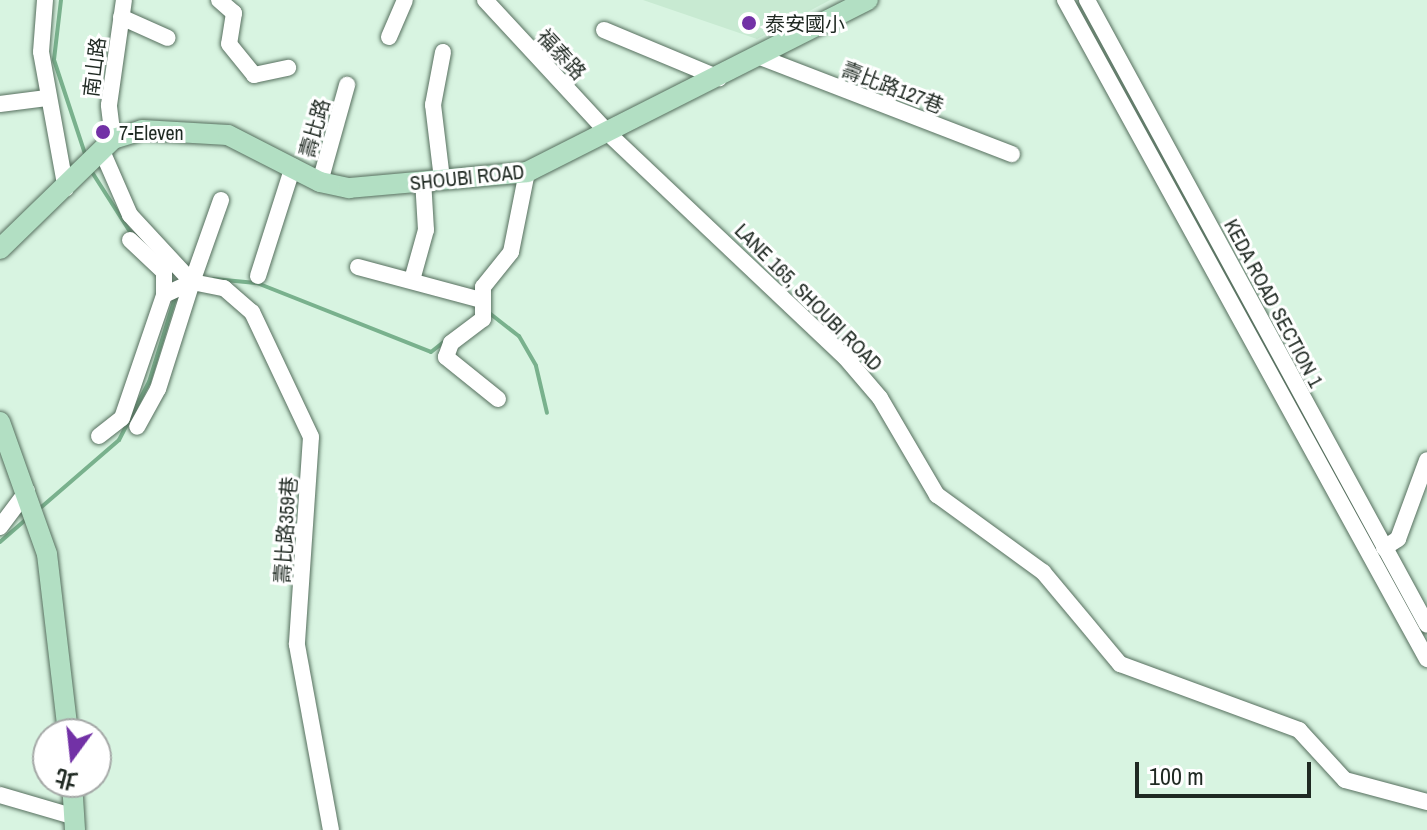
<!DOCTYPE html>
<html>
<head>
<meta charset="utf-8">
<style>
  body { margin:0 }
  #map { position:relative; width:1427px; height:830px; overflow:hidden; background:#d8f4e1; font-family:"Archivo Narrow","Noto Sans TC",sans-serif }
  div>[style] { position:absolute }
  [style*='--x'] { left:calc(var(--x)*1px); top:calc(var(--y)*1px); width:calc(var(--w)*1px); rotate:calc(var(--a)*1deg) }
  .built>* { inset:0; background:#c8ead2 }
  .stream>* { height:4px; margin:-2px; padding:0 2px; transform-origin:2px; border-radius:2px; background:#79b18d }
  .roads { filter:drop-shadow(0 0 2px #566f5e) drop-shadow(0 0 2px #566f5e) }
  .minor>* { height:16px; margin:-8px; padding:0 8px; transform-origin:8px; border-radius:8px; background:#fff }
  .major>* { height:20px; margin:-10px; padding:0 10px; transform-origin:10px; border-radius:10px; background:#b2dfc3 }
  .dots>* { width:22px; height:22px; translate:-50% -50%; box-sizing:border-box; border:4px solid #fff; border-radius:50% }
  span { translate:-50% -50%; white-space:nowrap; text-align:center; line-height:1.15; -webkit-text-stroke:6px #fff; paint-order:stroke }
  .poi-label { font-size:20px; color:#1f2922 }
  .left { translate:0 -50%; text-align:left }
  .street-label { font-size:20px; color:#1f2922 }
  .north { position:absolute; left:32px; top:718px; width:80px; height:80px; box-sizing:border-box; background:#fff; border:2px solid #a5a9a7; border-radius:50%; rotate:195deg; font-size:22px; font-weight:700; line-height:32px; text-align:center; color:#1f2922 }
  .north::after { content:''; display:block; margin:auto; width:28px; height:36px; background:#7231a6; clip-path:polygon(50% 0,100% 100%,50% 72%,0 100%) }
  .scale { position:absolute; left:1135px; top:762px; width:176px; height:36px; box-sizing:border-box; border:4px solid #1f2922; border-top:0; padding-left:10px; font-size:24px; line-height:28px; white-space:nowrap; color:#1f2922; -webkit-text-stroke:6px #fff; paint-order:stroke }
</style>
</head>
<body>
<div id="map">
  <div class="built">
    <i style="clip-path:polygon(643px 0,830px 0,757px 39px)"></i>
  </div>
  <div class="stream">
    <i style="--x:61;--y:0;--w:60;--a:96.7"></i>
    <i style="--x:54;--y:60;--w:102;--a:71.7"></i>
    <i style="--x:90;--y:169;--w:78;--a:57.5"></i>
    <i style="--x:214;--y:279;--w:43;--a:5.3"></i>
    <i style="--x:257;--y:283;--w:187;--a:21.6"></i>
    <i style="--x:431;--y:352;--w:16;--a:-38"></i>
    <i style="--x:488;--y:312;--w:39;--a:38"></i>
    <i style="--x:519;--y:336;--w:34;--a:60"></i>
    <i style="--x:536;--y:366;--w:48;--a:76.8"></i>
    <i style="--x:38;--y:510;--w:107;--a:-40.8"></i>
    <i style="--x:119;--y:440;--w:65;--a:-62.7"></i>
    <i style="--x:149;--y:382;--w:91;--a:-72.8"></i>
    <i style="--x:0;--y:542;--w:37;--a:-41"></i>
  </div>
  <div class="roads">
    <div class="minor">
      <i style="--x:45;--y:0;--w:52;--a:94.4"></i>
      <i style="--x:41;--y:52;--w:139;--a:79.7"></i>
      <i style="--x:219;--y:0;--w:20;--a:41"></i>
      <i style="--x:234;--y:13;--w:31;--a:99"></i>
      <i style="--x:229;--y:44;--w:40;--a:51"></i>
      <i style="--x:254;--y:75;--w:35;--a:-12"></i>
      <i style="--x:485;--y:0;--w:184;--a:47.2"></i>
      <i style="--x:610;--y:135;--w:323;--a:43.4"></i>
      <i style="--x:845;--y:357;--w:54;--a:49.5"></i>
      <i style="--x:880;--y:398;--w:113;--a:59.6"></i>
      <i style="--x:937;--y:495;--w:131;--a:36"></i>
      <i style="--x:1043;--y:572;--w:120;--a:50.1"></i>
      <i style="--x:1120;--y:664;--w:191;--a:20.2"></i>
      <i style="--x:1299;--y:730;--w:68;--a:47.4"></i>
      <i style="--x:1345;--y:780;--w:85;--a:15"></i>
      <i style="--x:1065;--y:0;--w:752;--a:61.22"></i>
      <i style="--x:1087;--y:0;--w:711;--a:61.45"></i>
      <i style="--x:121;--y:17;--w:51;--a:24.1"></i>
      <i style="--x:604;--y:30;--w:125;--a:22.7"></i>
      <i style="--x:389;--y:37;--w:40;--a:-66.6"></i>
      <i style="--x:760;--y:57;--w:270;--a:21.1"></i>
      <i style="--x:0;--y:104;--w:47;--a:-7.3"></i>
      <i style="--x:113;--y:139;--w:34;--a:-97"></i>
      <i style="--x:109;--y:105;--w:106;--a:-81.9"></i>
      <i style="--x:102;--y:151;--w:70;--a:66.4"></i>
      <i style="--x:130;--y:215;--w:91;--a:47.2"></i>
      <i style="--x:192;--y:282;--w:112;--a:107.6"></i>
      <i style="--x:158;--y:389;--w:43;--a:118.9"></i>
      <i style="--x:442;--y:179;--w:75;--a:-96.9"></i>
      <i style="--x:433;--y:105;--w:54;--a:-79.3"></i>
      <i style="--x:320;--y:182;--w:101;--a:-74.4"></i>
      <i style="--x:130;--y:240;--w:47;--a:43.3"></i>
      <i style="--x:164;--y:272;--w:23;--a:90"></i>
      <i style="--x:358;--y:267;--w:127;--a:15"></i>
      <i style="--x:258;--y:276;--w:115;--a:-72.3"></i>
      <i style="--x:412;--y:280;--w:52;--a:-74.4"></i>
      <i style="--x:426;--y:230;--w:50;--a:-93.4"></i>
      <i style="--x:192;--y:282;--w:87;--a:-70.5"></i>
      <i style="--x:498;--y:399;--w:67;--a:-141.1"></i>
      <i style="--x:446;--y:357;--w:15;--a:-70"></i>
      <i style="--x:451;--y:343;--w:40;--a:-37"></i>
      <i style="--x:483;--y:319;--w:32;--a:-90"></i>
      <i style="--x:483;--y:287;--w:45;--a:-51.3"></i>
      <i style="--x:511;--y:252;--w:82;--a:-78.7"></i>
      <i style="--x:99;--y:436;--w:29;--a:-38"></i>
      <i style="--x:122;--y:418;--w:130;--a:-71.1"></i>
      <i style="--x:164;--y:295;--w:31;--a:-25"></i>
      <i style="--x:192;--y:282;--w:33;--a:11"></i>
      <i style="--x:224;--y:288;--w:37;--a:41"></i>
      <i style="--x:252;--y:312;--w:138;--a:64.7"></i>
      <i style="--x:311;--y:437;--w:208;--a:93.9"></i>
      <i style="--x:297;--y:645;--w:188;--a:79.6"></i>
      <i style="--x:0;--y:527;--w:45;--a:-53.1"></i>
      <i style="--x:1384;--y:548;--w:17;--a:-33"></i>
      <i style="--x:1398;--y:539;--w:84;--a:-69.8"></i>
      <i style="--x:0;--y:795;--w:78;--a:16.3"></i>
    </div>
    <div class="major">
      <i style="--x:0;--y:249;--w:158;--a:-44.2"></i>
      <i style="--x:113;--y:139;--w:30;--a:-17"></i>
      <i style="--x:142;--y:130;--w:86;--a:3.3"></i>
      <i style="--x:228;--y:135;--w:103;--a:27.1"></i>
      <i style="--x:320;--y:182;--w:30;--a:12"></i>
      <i style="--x:349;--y:188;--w:179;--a:-5.1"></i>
      <i style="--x:527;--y:172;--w:382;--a:-26.8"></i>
      <i style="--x:0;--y:422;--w:140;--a:70.4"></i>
      <i style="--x:47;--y:554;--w:181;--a:83.3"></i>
      <i style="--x:72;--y:782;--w:48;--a:86.4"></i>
    </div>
  </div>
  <div class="dots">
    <i style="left:749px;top:23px;background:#7231a6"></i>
    <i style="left:103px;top:132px;background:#7231a6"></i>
  </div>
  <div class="poi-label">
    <span class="left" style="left:765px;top:23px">泰安國小</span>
    <span class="left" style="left:119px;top:132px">7-Eleven</span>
  </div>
  <div class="street-label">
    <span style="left:562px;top:54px;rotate:47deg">福泰路</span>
    <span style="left:94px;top:67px;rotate:-83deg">南山路</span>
    <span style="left:893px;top:87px;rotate:21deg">壽比路127巷</span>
    <span style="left:314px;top:128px;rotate:-74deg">壽比路</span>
    <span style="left:467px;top:177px;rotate:-6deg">SHOUBI ROAD</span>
    <span style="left:809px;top:297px;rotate:45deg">LANE 165, SHOUBI ROAD</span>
    <span style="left:1274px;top:303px;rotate:62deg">KEDA ROAD SECTION 1</span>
    <span style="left:285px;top:530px;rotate:-86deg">壽比路359巷</span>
  </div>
  <div class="north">北</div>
  <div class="scale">100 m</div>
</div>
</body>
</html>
